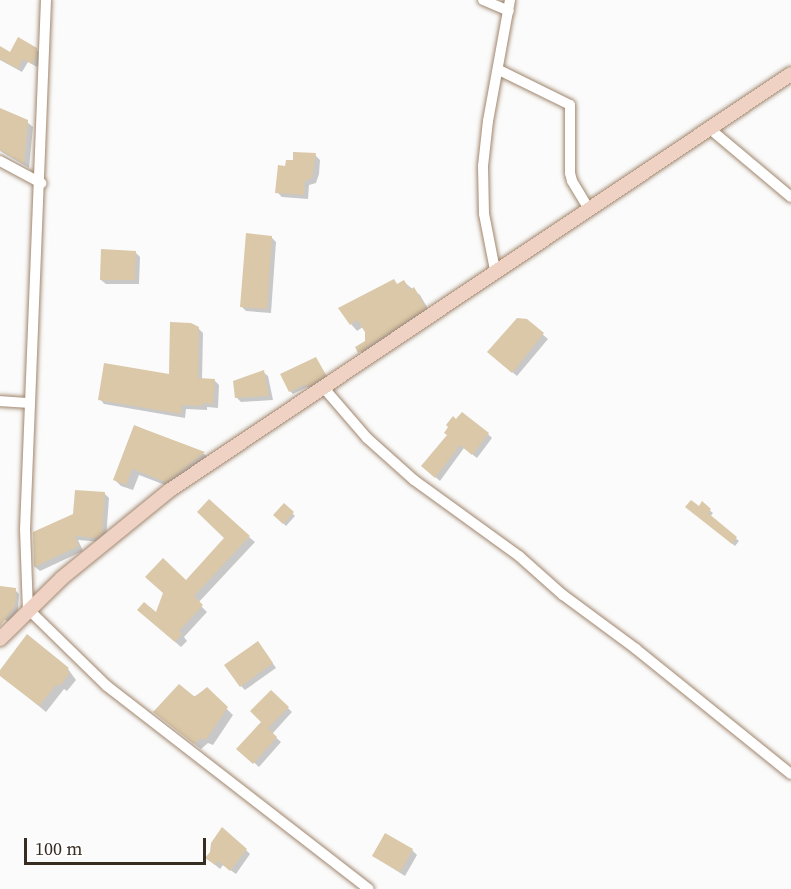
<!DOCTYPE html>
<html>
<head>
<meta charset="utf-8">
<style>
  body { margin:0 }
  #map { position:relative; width:791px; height:889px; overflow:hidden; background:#fbfbfb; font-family:"Source Serif 4",serif }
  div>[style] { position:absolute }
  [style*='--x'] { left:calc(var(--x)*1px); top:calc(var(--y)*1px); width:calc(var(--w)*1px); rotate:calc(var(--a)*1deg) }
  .shadow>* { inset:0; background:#0003 }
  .building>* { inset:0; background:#dac8a8 }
  .roads { filter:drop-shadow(0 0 2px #a0866d) drop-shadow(0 0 2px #a0866d) }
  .street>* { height:10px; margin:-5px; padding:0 5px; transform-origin:5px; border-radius:5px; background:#fff }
  .secondary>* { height:14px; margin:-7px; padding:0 7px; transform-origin:7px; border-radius:7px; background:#efd2c3 }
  span { translate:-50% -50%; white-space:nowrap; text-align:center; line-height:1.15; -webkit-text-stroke:4.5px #fff; paint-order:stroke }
  .scale { position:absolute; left:24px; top:838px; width:182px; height:27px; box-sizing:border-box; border:3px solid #372c22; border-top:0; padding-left:8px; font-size:18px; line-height:21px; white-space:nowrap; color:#372c22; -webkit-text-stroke:4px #fff; paint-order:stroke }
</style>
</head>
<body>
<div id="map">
  <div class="shadow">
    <i style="clip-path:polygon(0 48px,10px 54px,36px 49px,40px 54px,40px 62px,37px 67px,28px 62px,22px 72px,0 60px)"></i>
    <i style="clip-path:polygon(0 109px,27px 122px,33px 127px,29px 168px,0 151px)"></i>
    <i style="clip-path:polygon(315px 155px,320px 160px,319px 174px,316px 183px,309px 185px,308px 199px,282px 197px,277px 192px,286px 167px)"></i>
    <i style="clip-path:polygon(271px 237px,276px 242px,271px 313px,246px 311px,241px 306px)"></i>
    <i style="clip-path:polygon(136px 253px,140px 257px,139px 284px,106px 284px,101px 280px)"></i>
    <i style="clip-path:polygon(404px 282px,420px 295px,431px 314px,366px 358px,357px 347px,366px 342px,366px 332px,363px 327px,357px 331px,351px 324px)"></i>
    <i style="clip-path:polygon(526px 320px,548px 339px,517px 376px,493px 356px)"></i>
    <i style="clip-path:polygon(198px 328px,203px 333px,202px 380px,215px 381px,219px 385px,218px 408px,207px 407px,207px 410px,186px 409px,185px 418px,104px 404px,100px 399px,170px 376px)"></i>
    <i style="clip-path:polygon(316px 359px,328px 378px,313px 388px,307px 387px,293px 394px,290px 391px)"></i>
    <i style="clip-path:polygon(263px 372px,268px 376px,273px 400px,241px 402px,237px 398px)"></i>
    <i style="clip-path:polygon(135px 427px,204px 454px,210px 459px,173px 488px,139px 475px,133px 490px,121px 486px,115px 480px)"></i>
    <i style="clip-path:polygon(488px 434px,492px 438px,477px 458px,464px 448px,440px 481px,427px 470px,449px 435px)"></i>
    <i style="clip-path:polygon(105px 494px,109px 498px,106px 539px,102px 542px,78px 540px,83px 551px,40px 571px,35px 567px,34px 533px,74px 515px)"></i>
    <i style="clip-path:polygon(702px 504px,713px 513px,710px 517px,739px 541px,735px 546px,690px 509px,699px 508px)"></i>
    <i style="clip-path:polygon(284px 505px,295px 516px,286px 526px,275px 515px)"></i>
    <i style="clip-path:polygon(249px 537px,255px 542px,198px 603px,207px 612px,184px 637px,187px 641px,181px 647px,145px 616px,156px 614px,186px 582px)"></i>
    <i style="clip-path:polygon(0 588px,15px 590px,19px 594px,18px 610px,10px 622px,0 618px)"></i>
    <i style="clip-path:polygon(262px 648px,276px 668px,245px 690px,241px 686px)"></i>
    <i style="clip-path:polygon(68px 669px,76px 680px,67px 691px,64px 689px,46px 712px,0 674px)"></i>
    <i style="clip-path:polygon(206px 689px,233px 715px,213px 745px,208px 743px,201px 749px,161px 718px)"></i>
    <i style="clip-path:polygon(271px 692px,292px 712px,272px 734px,281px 742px,259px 767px,239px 749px,263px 722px)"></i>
    <i style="clip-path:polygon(246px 850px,250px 854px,236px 874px,223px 865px,220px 869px,207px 858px)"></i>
    <i style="clip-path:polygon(412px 850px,417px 855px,405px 876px,373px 856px)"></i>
  </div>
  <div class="building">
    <i style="clip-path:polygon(18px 37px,37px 48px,36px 57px,32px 64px,23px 59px,18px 69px,0 59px,0 46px,10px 52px)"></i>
    <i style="clip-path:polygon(0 108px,28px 120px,24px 164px,0 150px)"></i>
    <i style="clip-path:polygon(293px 152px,316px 153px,312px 178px,305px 181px,304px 195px,275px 193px,278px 165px,285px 166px,286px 160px,293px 160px)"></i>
    <i style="clip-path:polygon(246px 233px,272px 236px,267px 309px,240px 307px)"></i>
    <i style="clip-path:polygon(101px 249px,136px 251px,135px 280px,100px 280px)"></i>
    <i style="clip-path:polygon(394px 279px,397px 284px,404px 280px,410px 290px,414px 287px,426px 308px,358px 353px,355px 347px,365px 341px,365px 332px,357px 320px,350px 325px,338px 308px)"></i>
    <i style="clip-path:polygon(517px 318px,527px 319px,544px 333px,512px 373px,487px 352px)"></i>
    <i style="clip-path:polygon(170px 322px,191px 323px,199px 327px,198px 378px,215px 379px,213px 404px,203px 403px,202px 406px,182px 405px,181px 414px,98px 400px,104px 363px,169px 374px)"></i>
    <i style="clip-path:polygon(316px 357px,326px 375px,309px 386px,304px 385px,289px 392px,280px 374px)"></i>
    <i style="clip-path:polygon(264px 370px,269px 396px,235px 398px,233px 381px)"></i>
    <i style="clip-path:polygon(462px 412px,489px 433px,472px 455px,460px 445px,435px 478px,421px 466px,447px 435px,444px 433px,448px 427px,446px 425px,453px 416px,456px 419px)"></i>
    <i style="clip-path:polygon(134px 425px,144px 429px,205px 452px,166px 482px,132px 469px,126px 485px,113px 480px)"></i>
    <i style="clip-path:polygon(75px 490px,105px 492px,102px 534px,97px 538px,75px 536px,79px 546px,34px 567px,33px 532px,73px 514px)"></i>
    <i style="clip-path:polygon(209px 499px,250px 536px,194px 596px,203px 605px,179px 631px,182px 634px,175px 642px,137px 610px,144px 602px,156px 612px,163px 593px,145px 577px,163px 558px,186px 580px,224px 538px,197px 512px)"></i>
    <i style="clip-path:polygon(691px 500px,699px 506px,702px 501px,711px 509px,708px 513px,737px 537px,732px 544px,685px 507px)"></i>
    <i style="clip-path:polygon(284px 503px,294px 512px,283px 524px,273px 515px)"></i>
    <i style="clip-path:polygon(0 586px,16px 588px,15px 606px,0 626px)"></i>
    <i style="clip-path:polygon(27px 634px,69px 668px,67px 670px,70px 673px,60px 686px,57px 684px,39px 706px,0 676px,0 670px)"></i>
    <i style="clip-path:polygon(258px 641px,273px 663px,240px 687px,224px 665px)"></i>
    <i style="clip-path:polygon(179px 684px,195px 697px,207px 687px,228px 707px,206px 740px,201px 738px,194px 744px,153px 712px)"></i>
    <i style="clip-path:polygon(271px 690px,289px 707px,268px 728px,277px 737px,253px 764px,236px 749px,261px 722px,250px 711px)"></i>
    <i style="clip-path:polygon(222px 827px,247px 849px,230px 871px,218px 861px,215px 865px,205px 858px,210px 852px,211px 843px)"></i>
    <i style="clip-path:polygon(385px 833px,413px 849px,400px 872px,372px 856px)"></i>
  </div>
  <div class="roads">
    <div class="street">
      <i style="--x:46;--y:0;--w:529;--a:92.27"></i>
      <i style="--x:25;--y:529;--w:80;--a:87.9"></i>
      <i style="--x:28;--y:609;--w:110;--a:44.3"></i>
      <i style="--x:107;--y:686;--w:331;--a:37.8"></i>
      <i style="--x:483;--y:0;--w:28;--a:23"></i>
      <i style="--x:499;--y:70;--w:79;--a:26.2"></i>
      <i style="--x:570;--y:105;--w:68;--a:90"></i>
      <i style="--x:570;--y:173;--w:8;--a:76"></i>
      <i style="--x:572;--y:181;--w:33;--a:59"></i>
      <i style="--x:710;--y:129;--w:106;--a:40"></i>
      <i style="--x:0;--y:161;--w:47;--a:28.2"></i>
      <i style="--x:495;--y:270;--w:57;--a:-101.1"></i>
      <i style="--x:484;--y:214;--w:48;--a:-91.2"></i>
      <i style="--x:483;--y:166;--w:45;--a:-83.7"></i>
      <i style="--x:488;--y:121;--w:123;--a:-79.7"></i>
      <i style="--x:323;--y:387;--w:67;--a:49.2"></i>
      <i style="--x:367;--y:438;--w:63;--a:41.8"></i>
      <i style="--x:414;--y:480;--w:130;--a:35.9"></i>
      <i style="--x:519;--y:556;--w:59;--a:41.6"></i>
      <i style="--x:563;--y:595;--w:91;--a:36.5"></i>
      <i style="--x:636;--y:649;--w:199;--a:38.9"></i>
      <i style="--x:0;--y:401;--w:29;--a:4"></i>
    </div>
    <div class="secondary">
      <i style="--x:0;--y:639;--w:87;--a:-44.5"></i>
      <i style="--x:62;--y:578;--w:139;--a:-39.2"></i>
      <i style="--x:170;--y:490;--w:747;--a:-33.82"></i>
    </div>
  </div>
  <div class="scale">100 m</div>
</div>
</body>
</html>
